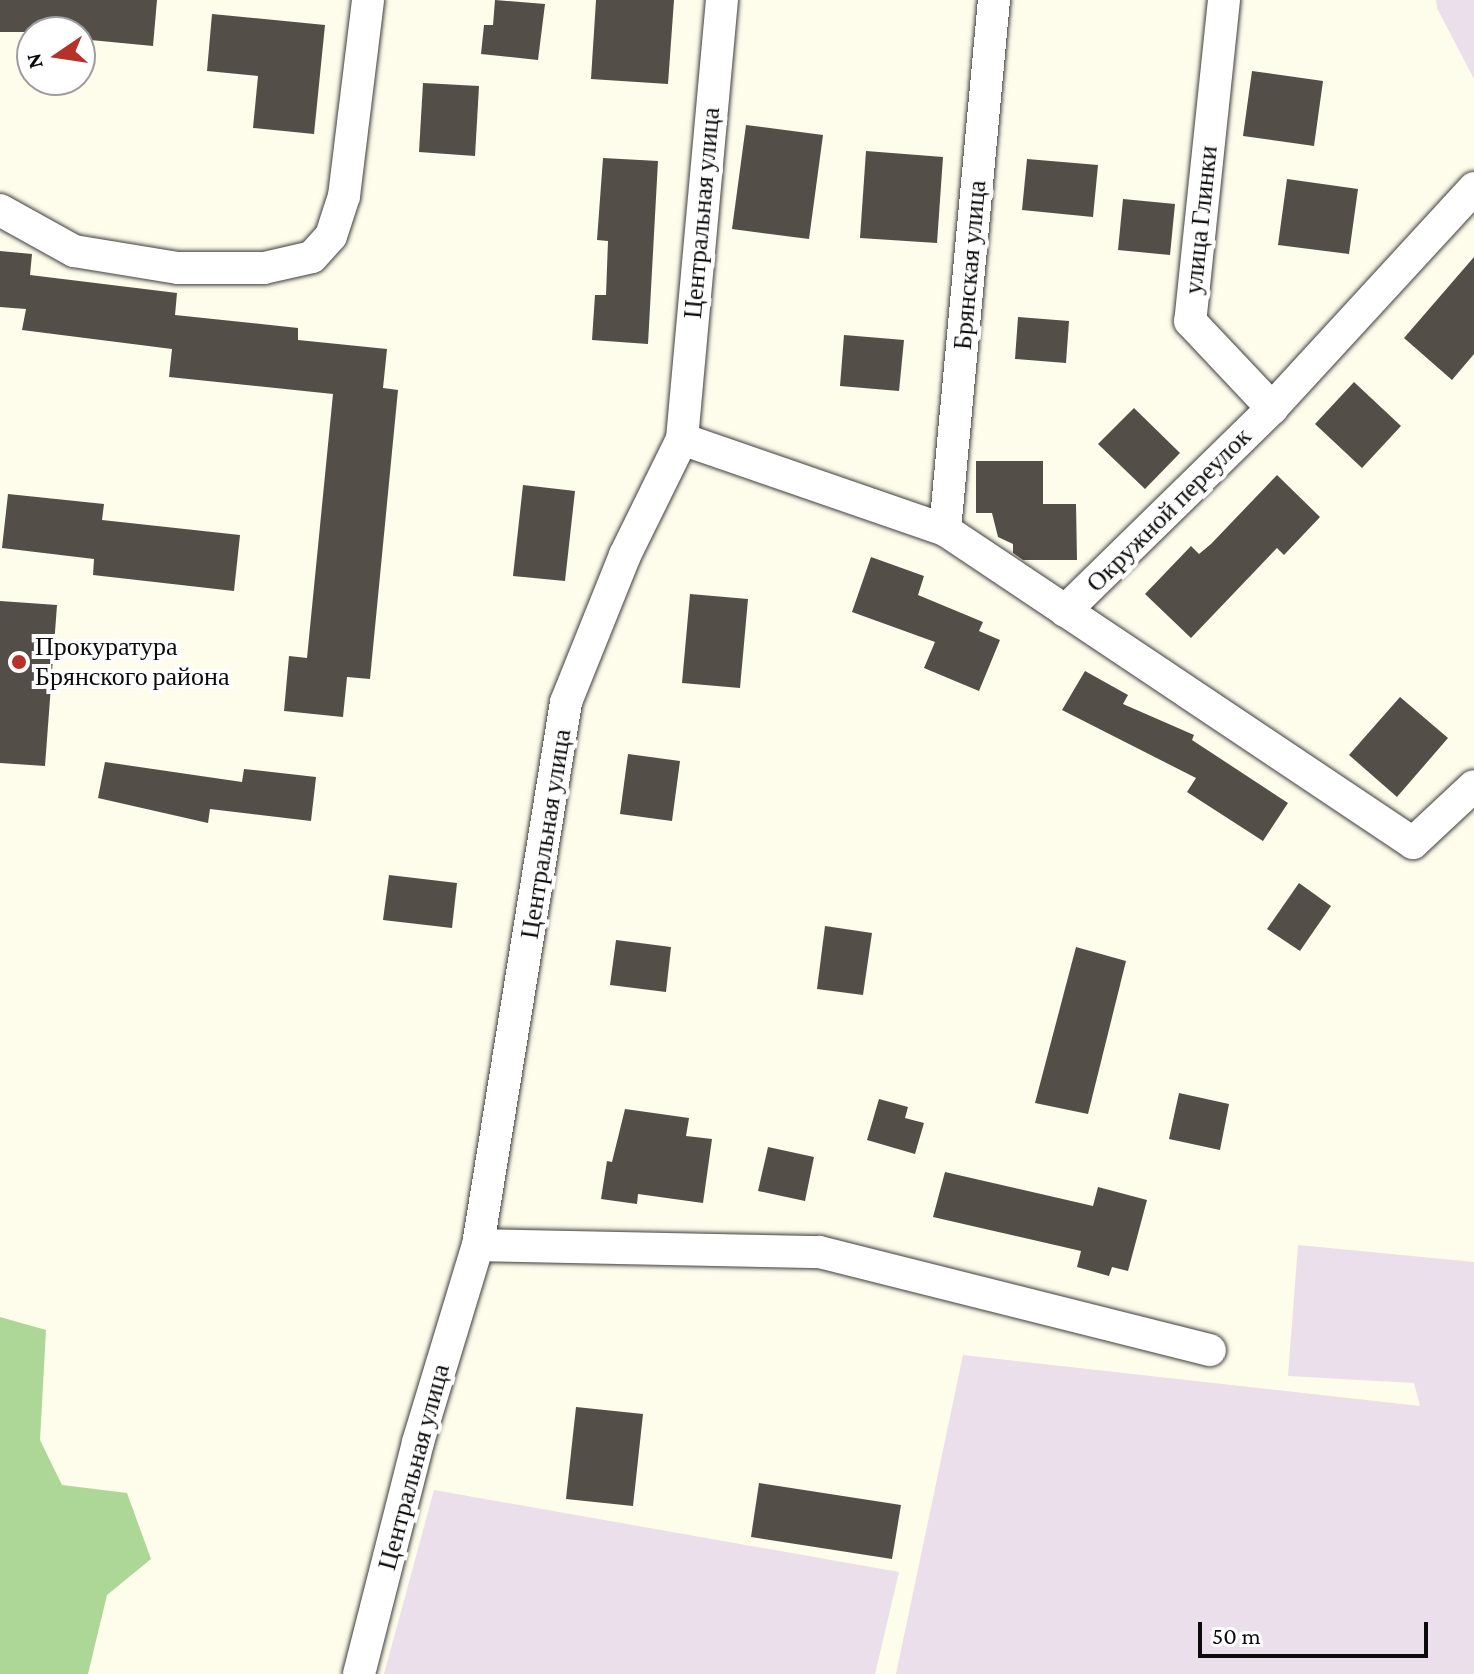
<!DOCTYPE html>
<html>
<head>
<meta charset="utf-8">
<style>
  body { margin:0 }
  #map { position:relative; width:1474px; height:1674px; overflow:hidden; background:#fefcea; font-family:"Crimson Pro",serif }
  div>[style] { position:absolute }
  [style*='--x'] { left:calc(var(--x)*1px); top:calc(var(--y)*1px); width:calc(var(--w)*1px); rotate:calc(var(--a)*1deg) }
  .industrial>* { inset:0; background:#eadfea }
  .forest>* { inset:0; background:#add796 }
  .building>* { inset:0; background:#534e48 }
  .roads { filter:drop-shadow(0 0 2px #3e3e3e) drop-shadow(0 0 2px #3e3e3e) }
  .street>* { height:32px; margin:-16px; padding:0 16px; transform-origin:16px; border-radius:16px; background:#fff }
  .dots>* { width:22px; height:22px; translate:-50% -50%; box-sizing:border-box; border:4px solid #fff; border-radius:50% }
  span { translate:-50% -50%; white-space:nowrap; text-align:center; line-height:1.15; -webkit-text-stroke:8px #fff; paint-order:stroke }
  .street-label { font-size:26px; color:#0b0b0b }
  .poi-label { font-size:26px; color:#0b0b0b }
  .left { translate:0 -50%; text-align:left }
  .north { position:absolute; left:16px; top:16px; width:80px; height:80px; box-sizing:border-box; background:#fff; border:2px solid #9d9d9d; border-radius:50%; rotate:257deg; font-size:22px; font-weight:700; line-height:32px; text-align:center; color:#0b0b0b }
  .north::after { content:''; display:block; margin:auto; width:28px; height:36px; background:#b53129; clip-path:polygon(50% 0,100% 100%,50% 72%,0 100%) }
  .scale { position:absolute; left:1198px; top:1622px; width:230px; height:36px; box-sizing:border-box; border:4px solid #0b0b0b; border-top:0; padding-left:10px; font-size:24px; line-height:28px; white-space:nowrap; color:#0b0b0b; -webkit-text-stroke:6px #fff; paint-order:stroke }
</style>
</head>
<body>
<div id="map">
  <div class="industrial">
    <i style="clip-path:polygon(1436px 0,1474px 0,1474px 79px,1437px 8px)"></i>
    <i style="clip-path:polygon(1298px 1245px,1474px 1262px,1474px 1674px,896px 1674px,963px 1355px,1420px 1406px,1414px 1383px,1288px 1376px)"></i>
    <i style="clip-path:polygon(434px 1490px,899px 1572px,875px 1674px,384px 1674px)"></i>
  </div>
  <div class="forest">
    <i style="clip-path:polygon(0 1317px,46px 1330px,40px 1440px,62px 1485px,127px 1493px,151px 1559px,107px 1595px,88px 1674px,0 1674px)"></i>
  </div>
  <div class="building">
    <i style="clip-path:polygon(0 0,157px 0,153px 46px,80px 39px,80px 32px,0 32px)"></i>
    <i style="clip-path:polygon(495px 0,545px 4px,538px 60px,481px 54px,484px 25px,493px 25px)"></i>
    <i style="clip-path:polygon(596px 0,674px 0,668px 84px,591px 79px)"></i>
    <i style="clip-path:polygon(212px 14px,325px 25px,314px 134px,253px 128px,258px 76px,207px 71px)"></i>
    <i style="clip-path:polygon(1252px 71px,1323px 81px,1314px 146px,1243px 136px)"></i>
    <i style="clip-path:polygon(423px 83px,479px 86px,475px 156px,419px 152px)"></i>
    <i style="clip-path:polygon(746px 125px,823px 135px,809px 239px,732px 229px)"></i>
    <i style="clip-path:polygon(866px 151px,943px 157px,937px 243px,860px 238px)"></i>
    <i style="clip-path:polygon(603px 158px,658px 161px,648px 344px,592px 340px,595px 295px,606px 295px,608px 241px,597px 240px)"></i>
    <i style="clip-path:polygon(1027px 159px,1098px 165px,1093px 217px,1022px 210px)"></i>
    <i style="clip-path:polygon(1287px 179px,1358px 189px,1349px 254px,1278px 245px)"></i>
    <i style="clip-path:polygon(1123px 199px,1175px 204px,1170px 255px,1118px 250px)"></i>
    <i style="clip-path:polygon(0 251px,32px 254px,30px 275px,177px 293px,175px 315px,298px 328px,298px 340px,387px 349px,383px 388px,398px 390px,370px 679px,347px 677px,343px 717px,284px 711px,289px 656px,307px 658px,333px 394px,169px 377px,172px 349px,22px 330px,26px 309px,0 307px)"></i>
    <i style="clip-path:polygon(1474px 257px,1474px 354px,1452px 380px,1404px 338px)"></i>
    <i style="clip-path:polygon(1018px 317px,1069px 321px,1066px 363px,1015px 359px)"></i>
    <i style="clip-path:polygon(844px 335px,904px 340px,899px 391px,840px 386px)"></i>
    <i style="clip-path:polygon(1354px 382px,1401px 426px,1362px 468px,1315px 424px)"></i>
    <i style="clip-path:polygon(1134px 408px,1180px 453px,1145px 489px,1098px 444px)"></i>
    <i style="clip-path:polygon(976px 461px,1043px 461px,1043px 504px,1076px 504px,1077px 560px,1023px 560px,1013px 553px,1013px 544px,998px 537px,992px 513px,976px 513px)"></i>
    <i style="clip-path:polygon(1277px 475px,1320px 517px,1284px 555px,1277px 548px,1191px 638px,1145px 594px,1191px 546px,1199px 554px,1211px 544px)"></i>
    <i style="clip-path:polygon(523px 485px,575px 491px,565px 581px,513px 576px)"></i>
    <i style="clip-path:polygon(8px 494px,104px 504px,102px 520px,240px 535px,234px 591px,93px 575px,94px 559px,2px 548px)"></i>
    <i style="clip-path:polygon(871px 557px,924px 576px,918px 595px,983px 622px,979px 631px,1000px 640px,979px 691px,924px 668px,935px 642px,852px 612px)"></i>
    <i style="clip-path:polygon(690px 594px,748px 599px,740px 688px,682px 683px)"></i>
    <i style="clip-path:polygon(0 601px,57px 605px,45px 766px,0 763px)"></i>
    <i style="clip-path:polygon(1085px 671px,1128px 695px,1123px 704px,1194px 735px,1192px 740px,1288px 803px,1263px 841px,1187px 792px,1196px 778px,1062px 710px)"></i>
    <i style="clip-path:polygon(1400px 697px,1448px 738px,1397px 797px,1349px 755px)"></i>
    <i style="clip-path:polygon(628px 754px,680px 761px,672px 821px,620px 814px)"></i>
    <i style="clip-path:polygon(105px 762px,242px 782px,244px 769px,316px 777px,311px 821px,210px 809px,208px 823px,98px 798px)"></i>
    <i style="clip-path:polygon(389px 875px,457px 883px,452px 928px,383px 920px)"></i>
    <i style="clip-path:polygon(1299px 883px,1331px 906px,1300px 951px,1267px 929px)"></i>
    <i style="clip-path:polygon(825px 926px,872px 933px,863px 995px,817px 989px)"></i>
    <i style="clip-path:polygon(616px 940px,671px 947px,666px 992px,610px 985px)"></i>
    <i style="clip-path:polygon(1076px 947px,1126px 961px,1088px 1114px,1035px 1103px)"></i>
    <i style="clip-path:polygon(1179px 1093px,1229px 1104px,1220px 1150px,1169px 1139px)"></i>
    <i style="clip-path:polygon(879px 1099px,908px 1107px,905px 1118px,924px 1123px,915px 1154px,867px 1140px)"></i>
    <i style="clip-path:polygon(625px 1109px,689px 1118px,686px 1136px,712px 1139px,703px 1203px,638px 1194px,637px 1204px,601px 1199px,607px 1161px,612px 1162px)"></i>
    <i style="clip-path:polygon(768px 1147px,814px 1157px,805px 1201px,758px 1191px)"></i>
    <i style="clip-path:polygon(945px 1172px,1093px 1206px,1098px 1187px,1147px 1200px,1128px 1271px,1112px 1267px,1109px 1276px,1077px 1267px,1081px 1251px,933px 1217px)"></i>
    <i style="clip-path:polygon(576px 1407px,643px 1414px,633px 1506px,566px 1499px)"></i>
    <i style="clip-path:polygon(759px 1483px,901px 1505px,892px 1559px,751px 1537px)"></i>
  </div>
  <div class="roads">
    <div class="street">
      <i style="--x:1224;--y:0;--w:323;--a:96"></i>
      <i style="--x:1190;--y:321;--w:120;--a:46.7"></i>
      <i style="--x:0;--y:210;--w:85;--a:29"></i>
      <i style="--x:74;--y:251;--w:105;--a:9.3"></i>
      <i style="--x:178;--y:268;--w:86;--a:0"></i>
      <i style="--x:264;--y:268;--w:49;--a:-12.9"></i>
      <i style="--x:312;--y:257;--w:28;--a:-48"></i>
      <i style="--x:331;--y:236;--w:42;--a:-72"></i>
      <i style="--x:344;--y:196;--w:197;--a:-83"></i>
      <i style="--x:682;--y:439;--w:278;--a:19.1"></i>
      <i style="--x:945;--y:530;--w:563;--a:33.77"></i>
      <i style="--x:1413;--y:843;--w:83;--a:-43.1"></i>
      <i style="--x:945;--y:530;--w:532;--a:-84.72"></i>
      <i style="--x:1065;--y:611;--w:290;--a:-44.4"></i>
      <i style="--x:1272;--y:408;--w:299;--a:-47.4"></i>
      <i style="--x:478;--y:1245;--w:341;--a:1.2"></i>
      <i style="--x:819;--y:1252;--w:403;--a:14.1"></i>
      <i style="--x:359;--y:1674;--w:239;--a:-75.7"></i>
      <i style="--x:418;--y:1442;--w:206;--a:-73.1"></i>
      <i style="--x:478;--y:1245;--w:550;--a:-80.79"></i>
      <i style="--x:566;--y:702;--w:158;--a:-68.1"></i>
      <i style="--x:625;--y:555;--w:129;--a:-63.8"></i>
      <i style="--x:682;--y:439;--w:441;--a:-84.8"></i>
    </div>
  </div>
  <div class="dots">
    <i style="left:19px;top:662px;background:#b53129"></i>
  </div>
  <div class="street-label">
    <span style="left:702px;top:213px;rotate:-85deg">Центральная улица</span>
    <span style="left:1201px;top:220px;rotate:-84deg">улица Глинки</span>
    <span style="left:970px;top:265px;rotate:-85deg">Брянская улица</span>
    <span style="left:1169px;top:510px;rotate:-45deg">Окружной переулок</span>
    <span style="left:546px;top:834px;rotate:-81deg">Центральная улица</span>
    <span style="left:414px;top:1467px;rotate:-75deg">Центральная улица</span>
  </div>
  <div class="poi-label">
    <span class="left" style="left:35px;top:662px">Прокуратура<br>Брянского района</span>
  </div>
  <div class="north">N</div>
  <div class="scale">50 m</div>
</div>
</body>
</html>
